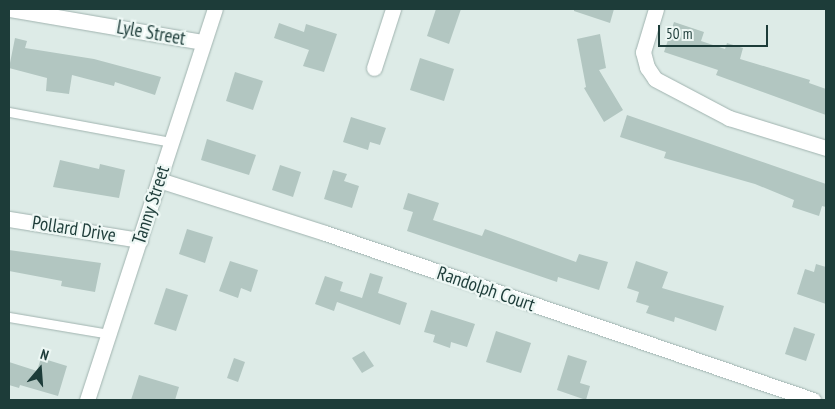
<!DOCTYPE html>
<html>
<head>
<meta charset="utf-8">
<style>
  body { margin:0 }
  #map { position:relative; width:835px; height:409px; overflow:hidden; background:#ddebe7; font-family:"PT Sans Narrow",sans-serif }
  div>[style] { position:absolute }
  [style*='--x'] { left:calc(var(--x)*1px); top:calc(var(--y)*1px); width:calc(var(--w)*1px); rotate:calc(var(--a)*1deg) }
  .building>* { inset:0; background:#b2c6c1 }
  .roads { filter:drop-shadow(0 0 1px #a0b3af) drop-shadow(0 0 1px #a0b3af) }
  .service>* { height:9px; margin:-4.5px; padding:0 4.5px; transform-origin:4.5px; border-radius:4.5px; background:#fff }
  .minor>* { height:15px; margin:-7.5px; padding:0 7.5px; transform-origin:7.5px; border-radius:7.5px; background:#fff }
  span { translate:-50% -50%; white-space:nowrap; text-align:center; line-height:1.15; -webkit-text-stroke:4.5px #edf7f4; paint-order:stroke }
  .street-label { font-size:19px; color:#1d3c39 }
  .frame { position:absolute; inset:0; border:10px solid #1d3c39; pointer-events:none }
  .north { position:absolute; left:15px; top:344px; width:50px; height:50px; -webkit-text-stroke:4px #edf7f4; paint-order:stroke; rotate:18deg; font-size:14px; font-weight:700; line-height:20px; text-align:center; color:#1d3c39 }
  .north::after { content:''; display:block; margin:auto; width:18px; height:22px; background:#1d3c39; clip-path:polygon(50% 0,100% 100%,50% 72%,0 100%) }
  .scale { position:absolute; left:658px; top:25px; width:110px; height:22px; box-sizing:border-box; border:2px solid #1d3c39; border-top:0; padding-left:6px; font-size:15px; line-height:18px; white-space:nowrap; color:#1d3c39; -webkit-text-stroke:4px #edf7f4; paint-order:stroke }
</style>
</head>
<body>
<div id="map">
  <div class="building">
    <i style="clip-path:polygon(436px 9px,461px 9px,449px 44px,427px 36px)"></i>
    <i style="clip-path:polygon(574px 9px,614px 9px,610px 23px,574px 11px)"></i>
    <i style="clip-path:polygon(674px 22px,704px 32px,701px 41px,725px 49px,727px 43px,743px 48px,740px 59px,810px 80px,809px 83px,826px 89px,826px 115px,716px 75px,718px 70px,664px 52px)"></i>
    <i style="clip-path:polygon(279px 23px,304px 32px,306px 24px,337px 34px,324px 72px,303px 66px,309px 50px,274px 38px)"></i>
    <i style="clip-path:polygon(600px 34px,606px 68px,599px 70px,623px 110px,604px 122px,584px 88px,586px 87px,577px 39px)"></i>
    <i style="clip-path:polygon(15px 38px,27px 41px,25px 48px,94px 59px,161px 77px,155px 95px,115px 82px,114px 86px,72px 75px,69px 94px,46px 91px,47px 78px,9px 68px)"></i>
    <i style="clip-path:polygon(420px 58px,454px 69px,444px 101px,410px 90px)"></i>
    <i style="clip-path:polygon(235px 72px,263px 81px,253px 110px,226px 101px)"></i>
    <i style="clip-path:polygon(627px 115px,826px 184px,826px 207px,822px 206px,819px 216px,792px 207px,794px 200px,755px 184px,664px 158px,666px 152px,620px 137px)"></i>
    <i style="clip-path:polygon(351px 117px,386px 128px,380px 145px,370px 142px,368px 150px,343px 142px)"></i>
    <i style="clip-path:polygon(207px 139px,256px 155px,249px 175px,201px 160px)"></i>
    <i style="clip-path:polygon(60px 160px,99px 169px,100px 164px,125px 170px,119px 198px,53px 187px)"></i>
    <i style="clip-path:polygon(280px 165px,301px 172px,293px 197px,272px 190px)"></i>
    <i style="clip-path:polygon(333px 170px,347px 174px,344px 181px,359px 186px,352px 208px,324px 199px)"></i>
    <i style="clip-path:polygon(408px 193px,439px 203px,433px 220px,482px 236px,485px 229px,576px 262px,579px 254px,608px 262px,599px 290px,558px 277px,557px 282px,407px 231px,413px 212px,403px 209px)"></i>
    <i style="clip-path:polygon(187px 229px,213px 237px,205px 263px,179px 254px)"></i>
    <i style="clip-path:polygon(9px 250px,101px 263px,95px 292px,61px 286px,62px 281px,9px 271px)"></i>
    <i style="clip-path:polygon(230px 261px,258px 270px,251px 292px,241px 288px,238px 298px,219px 291px)"></i>
    <i style="clip-path:polygon(636px 261px,668px 272px,662px 288px,724px 306px,716px 331px,675px 317px,674px 322px,646px 313px,649px 306px,636px 302px,639px 292px,627px 288px)"></i>
    <i style="clip-path:polygon(816px 264px,826px 267px,826px 304px,797px 294px,805px 269px,814px 272px)"></i>
    <i style="clip-path:polygon(370px 273px,383px 277px,378px 293px,407px 303px,400px 325px,337px 302px,334px 311px,315px 304px,325px 276px,343px 282px,340px 291px,362px 298px)"></i>
    <i style="clip-path:polygon(166px 288px,188px 295px,176px 331px,154px 324px)"></i>
    <i style="clip-path:polygon(431px 310px,475px 324px,467px 347px,451px 342px,450px 348px,433px 342px,435px 335px,424px 332px)"></i>
    <i style="clip-path:polygon(794px 327px,815px 334px,806px 361px,785px 354px)"></i>
    <i style="clip-path:polygon(496px 331px,531px 343px,521px 373px,486px 362px)"></i>
    <i style="clip-path:polygon(364px 351px,374px 366px,362px 373px,352px 358px)"></i>
    <i style="clip-path:polygon(568px 355px,587px 361px,580px 383px,590px 386px,586px 400px,557px 390px)"></i>
    <i style="clip-path:polygon(41px 358px,67px 366px,58px 396px,20px 385px,19px 388px,9px 385px,9px 362px,37px 371px)"></i>
    <i style="clip-path:polygon(234px 358px,245px 362px,238px 382px,227px 378px)"></i>
    <i style="clip-path:polygon(139px 375px,179px 387px,175px 400px,131px 400px)"></i>
  </div>
  <div class="roads">
    <div class="service">
      <i style="--x:9;--y:112;--w:165;--a:10.5"></i>
      <i style="--x:9;--y:317;--w:101;--a:9.6"></i>
    </div>
    <div class="minor">
      <i style="--x:10;--y:9;--w:196;--a:9.7"></i>
      <i style="--x:656;--y:9;--w:45;--a:106.8"></i>
      <i style="--x:643;--y:52;--w:16;--a:75"></i>
      <i style="--x:647;--y:67;--w:14;--a:56"></i>
      <i style="--x:655;--y:79;--w:84;--a:27.8"></i>
      <i style="--x:729;--y:118;--w:102;--a:17.2"></i>
      <i style="--x:374;--y:68;--w:62;--a:-72.1"></i>
      <i style="--x:159;--y:180;--w:174;--a:17.7"></i>
      <i style="--x:325;--y:233;--w:516;--a:18.89"></i>
      <i style="--x:9;--y:219;--w:133;--a:9.1"></i>
      <i style="--x:87;--y:400;--w:411;--a:-71.9"></i>
    </div>
  </div>
  <div class="street-label">
    <span style="left:151px;top:33px;rotate:10deg">Lyle Street</span>
    <span style="left:151px;top:205px;rotate:-72deg">Tanny Street</span>
    <span style="left:74px;top:229px;rotate:9deg">Pollard Drive</span>
    <span style="left:486px;top:289px;rotate:19deg">Randolph Court</span>
  </div>
  <div class="frame"></div>
  <div class="north">N</div>
  <div class="scale">50 m</div>
</div>
</body>
</html>
